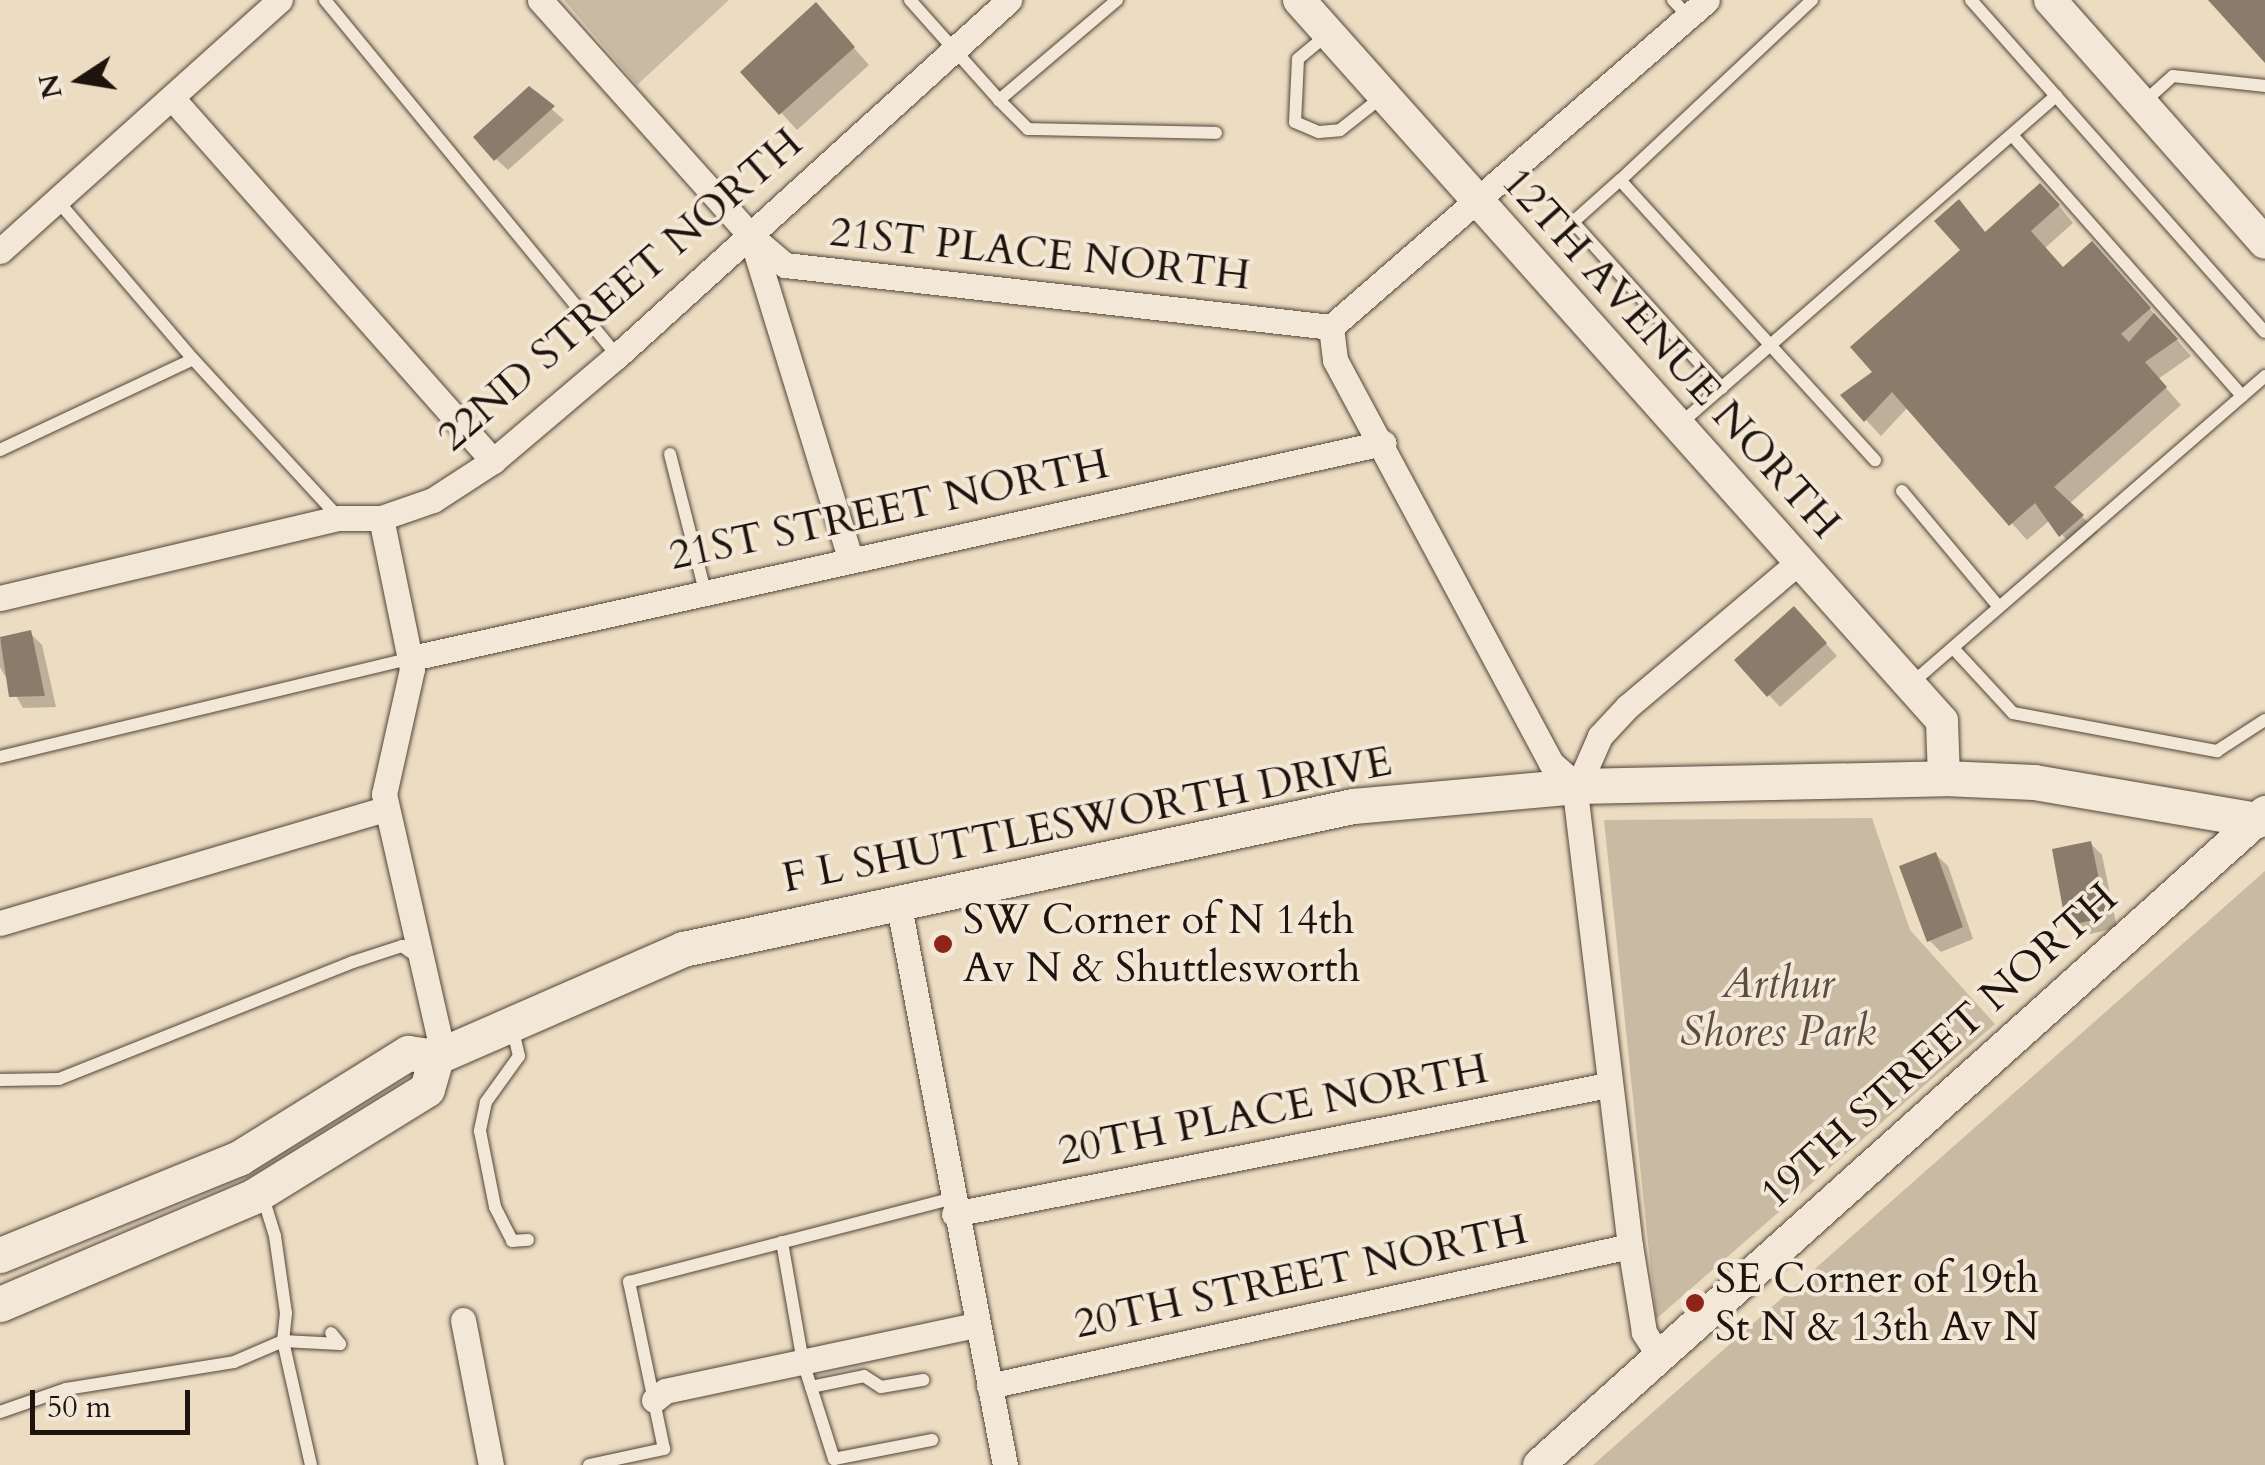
<!DOCTYPE html>
<html>
<head>
<meta charset="utf-8">
<style>
  body { margin:0 }
  #map { position:relative; width:2265px; height:1465px; overflow:hidden; background:#ecdcc1; font-family:Cardo,serif }
  div>[style] { position:absolute }
  [style*='--x'] { left:calc(var(--x)*1px); top:calc(var(--y)*1px); width:calc(var(--w)*1px); rotate:calc(var(--a)*1deg) }
  .green>* { inset:0; background:#c9baa3 }
  .shadow>* { inset:0; background:#0003 }
  .building>* { inset:0; background:#8a7c6b }
  .roads { filter:drop-shadow(0 0 2px #52453b) drop-shadow(0 0 2px #52453b) }
  .service>* { height:12px; margin:-6px; padding:0 6px; transform-origin:6px; border-radius:6px; background:#f3e8d7 }
  .minor>* { height:25px; margin:-12.5px; padding:0 12.5px; transform-origin:12.5px; border-radius:12.5px; background:#f3e8d7 }
  .tertiary>* { height:32px; margin:-16px; padding:0 16px; transform-origin:16px; border-radius:16px; background:#f3e8d7 }
  .secondary>* { height:35px; margin:-17.5px; padding:0 17.5px; transform-origin:17.5px; border-radius:17.5px; background:#f3e8d7 }
  .dots>* { width:28px; height:28px; translate:-50% -50%; box-sizing:border-box; border:5px solid #f3e8d7; border-radius:50% }
  span { translate:-50% -50%; white-space:nowrap; text-align:center; line-height:1.15; -webkit-text-stroke:8px #f3e8d7; paint-order:stroke }
  .street-label { font-size:42px; color:#1f130e }
  .poi-label { font-size:42px; color:#1f130e }
  .left { translate:0 -50%; text-align:left }
  .park-label { font-size:42px; color:#5a4d42; font-style:italic }
  .north { position:absolute; left:30px; top:30px; width:100px; height:100px; -webkit-text-stroke:8px #f3e8d7; paint-order:stroke; rotate:258deg; font-size:28px; font-weight:700; line-height:40px; text-align:center; color:#1f130e }
  .north::after { content:''; display:block; margin:auto; width:35px; height:45px; background:#1f130e; clip-path:polygon(50% 0,100% 100%,50% 72%,0 100%) }
  .scale { position:absolute; left:30px; top:1390px; width:160px; height:45px; box-sizing:border-box; border:5px solid #1f130e; border-top:0; padding-left:12px; font-size:30px; line-height:35px; white-space:nowrap; color:#1f130e; -webkit-text-stroke:8px #f3e8d7; paint-order:stroke }
</style>
</head>
<body>
<div id="map">
  <div class="green">
    <i style="clip-path:polygon(564px 0,729px 0,637px 85px)"></i>
    <i style="clip-path:polygon(1872px 818px,1910px 930px,1995px 1024px,1656px 1319px,1604px 820px)"></i>
    <i style="clip-path:polygon(2265px 871px,2265px 1465px,1593px 1465px)"></i>
  </div>
  <div class="shadow">
    <i style="clip-path:polygon(831px 22px,869px 65px,797px 130px,744px 72px)"></i>
    <i style="clip-path:polygon(529px 89px,564px 120px,508px 170px,496px 159px)"></i>
    <i style="clip-path:polygon(1959px 202px,1987px 234px,2056px 202px,2073px 223px,2045px 248px,2064px 270px,2108px 261px,2191px 356px,2158px 379px,2181px 405px,2069px 504px,2098px 532px,2076px 551px,2050px 520px,2027px 540px,1908px 407px,1881px 436px,1843px 395px,1876px 372px,1963px 250px)"></i>
    <i style="clip-path:polygon(1806px 621px,1837px 656px,1780px 707px,1737px 660px)"></i>
    <i style="clip-path:polygon(30px 633px,42px 645px,56px 707px,23px 708px,0 667px,0 640px)"></i>
    <i style="clip-path:polygon(2090px 843px,2102px 855px,2117px 928px,2080px 936px,2068px 924px)"></i>
    <i style="clip-path:polygon(1936px 855px,1948px 866px,1973px 939px,1941px 952px,1929px 940px)"></i>
  </div>
  <div class="building">
    <i style="clip-path:polygon(2208px 0,2265px 0,2265px 63px)"></i>
    <i style="clip-path:polygon(816px 2px,855px 47px,779px 115px,740px 72px)"></i>
    <i style="clip-path:polygon(529px 86px,555px 106px,494px 161px,473px 137px)"></i>
    <i style="clip-path:polygon(2040px 183px,2060px 205px,2031px 231px,2063px 267px,2092px 241px,2151px 308px,2121px 334px,2129px 342px,2154px 313px,2178px 339px,2145px 362px,2167px 387px,2054px 487px,2084px 515px,2059px 537px,2035px 503px,2009px 526px,1892px 392px,1864px 422px,1840px 395px,1872px 372px,1850px 347px,1960px 250px,1934px 221px,1959px 199px,1985px 232px)"></i>
    <i style="clip-path:polygon(1794px 606px,1827px 643px,1767px 697px,1734px 660px)"></i>
    <i style="clip-path:polygon(31px 630px,45px 696px,9px 697px,0 637px)"></i>
    <i style="clip-path:polygon(2091px 841px,2107px 917px,2066px 926px,2052px 849px)"></i>
    <i style="clip-path:polygon(1936px 852px,1963px 927px,1927px 942px,1899px 866px)"></i>
  </div>
  <div class="roads">
    <div class="service">
      <i style="--x:325;--y:0;--w:460;--a:50.6"></i>
      <i style="--x:910;--y:0;--w:134;--a:48.3"></i>
      <i style="--x:1117;--y:0;--w:155;--a:139.7"></i>
      <i style="--x:999;--y:100;--w:41;--a:45"></i>
      <i style="--x:1028;--y:129;--w:188;--a:1.2"></i>
      <i style="--x:1673;--y:0;--w:22;--a:47"></i>
      <i style="--x:1812;--y:0;--w:263;--a:136.8"></i>
      <i style="--x:1620;--y:180;--w:379;--a:47.7"></i>
      <i style="--x:1971;--y:0;--w:443;--a:48.5"></i>
      <i style="--x:1329;--y:33;--w:40;--a:140"></i>
      <i style="--x:1298;--y:59;--w:63;--a:92.7"></i>
      <i style="--x:1295;--y:122;--w:26;--a:23"></i>
      <i style="--x:1319;--y:132;--w:21;--a:-5"></i>
      <i style="--x:1340;--y:130;--w:53;--a:-38.2"></i>
      <i style="--x:2144;--y:102;--w:39;--a:-42"></i>
      <i style="--x:2173;--y:76;--w:93;--a:6.2"></i>
      <i style="--x:2012;--y:135;--w:348;--a:48.6"></i>
      <i style="--x:1620;--y:180;--w:63;--a:138.2"></i>
      <i style="--x:1573;--y:222;--w:223;--a:48.1"></i>
      <i style="--x:57;--y:200;--w:209;--a:49.5"></i>
      <i style="--x:1681;--y:423;--w:498;--a:-41.1"></i>
      <i style="--x:0;--y:450;--w:213;--a:-25.2"></i>
      <i style="--x:193;--y:359;--w:216;--a:47.4"></i>
      <i style="--x:670;--y:454;--w:141;--a:75.7"></i>
      <i style="--x:1902;--y:491;--w:151;--a:50.1"></i>
      <i style="--x:1953;--y:648;--w:88;--a:47.3"></i>
      <i style="--x:2013;--y:713;--w:208;--a:10.6"></i>
      <i style="--x:2217;--y:751;--w:57;--a:-32.9"></i>
      <i style="--x:1912;--y:683;--w:468;--a:-41"></i>
      <i style="--x:0;--y:757;--w:424;--a:-13.5"></i>
      <i style="--x:512;--y:1026;--w:31;--a:77"></i>
      <i style="--x:519;--y:1056;--w:57;--a:125.7"></i>
      <i style="--x:486;--y:1102;--w:30;--a:102"></i>
      <i style="--x:480;--y:1131;--w:77;--a:78.8"></i>
      <i style="--x:495;--y:1207;--w:38;--a:63"></i>
      <i style="--x:512;--y:1241;--w:16;--a:-4"></i>
      <i style="--x:0;--y:1080;--w:59;--a:-1"></i>
      <i style="--x:59;--y:1079;--w:316;--a:-21.7"></i>
      <i style="--x:353;--y:962;--w:52;--a:-18.1"></i>
      <i style="--x:402;--y:946;--w:19;--a:35"></i>
      <i style="--x:262;--y:1194;--w:44;--a:72.8"></i>
      <i style="--x:275;--y:1236;--w:78;--a:81.9"></i>
      <i style="--x:286;--y:1313;--w:28;--a:96"></i>
      <i style="--x:283;--y:1341;--w:127;--a:77.3"></i>
      <i style="--x:782;--y:1242;--w:122;--a:80.1"></i>
      <i style="--x:803;--y:1362;--w:102;--a:72.3"></i>
      <i style="--x:834;--y:1459;--w:100;--a:-11"></i>
      <i style="--x:811;--y:1387;--w:54;--a:-11.7"></i>
      <i style="--x:864;--y:1376;--w:20;--a:33"></i>
      <i style="--x:881;--y:1387;--w:43;--a:-9.5"></i>
      <i style="--x:0;--y:1412;--w:70;--a:-19.2"></i>
      <i style="--x:66;--y:1389;--w:170;--a:-9.1"></i>
      <i style="--x:234;--y:1362;--w:53;--a:-23.2"></i>
      <i style="--x:283;--y:1341;--w:57;--a:3"></i>
      <i style="--x:340;--y:1344;--w:14;--a:-129"></i>
      <i style="--x:589;--y:1465;--w:77;--a:-12"></i>
      <i style="--x:664;--y:1449;--w:171;--a:-101.8"></i>
      <i style="--x:629;--y:1282;--w:333;--a:-14.5"></i>
    </div>
    <div class="minor">
      <i style="--x:540;--y:0;--w:317;--a:48.2"></i>
      <i style="--x:751;--y:236;--w:337;--a:72.9"></i>
      <i style="--x:172;--y:98;--w:485;--a:48.5"></i>
      <i style="--x:751;--y:236;--w:45;--a:40.5"></i>
      <i style="--x:785;--y:265;--w:550;--a:6.48"></i>
      <i style="--x:0;--y:251;--w:376;--a:-41.9"></i>
      <i style="--x:1331;--y:327;--w:33;--a:83"></i>
      <i style="--x:1335;--y:360;--w:457;--a:61.8"></i>
      <i style="--x:1551;--y:763;--w:35;--a:41"></i>
      <i style="--x:1331;--y:327;--w:498;--a:-41"></i>
      <i style="--x:381;--y:518;--w:154;--a:78.4"></i>
      <i style="--x:412;--y:669;--w:128;--a:102.6"></i>
      <i style="--x:384;--y:794;--w:266;--a:77.2"></i>
      <i style="--x:0;--y:598;--w:348;--a:-13.3"></i>
      <i style="--x:339;--y:518;--w:42;--a:0"></i>
      <i style="--x:381;--y:518;--w:55;--a:-19.1"></i>
      <i style="--x:433;--y:500;--w:72;--a:-33"></i>
      <i style="--x:493;--y:461;--w:162;--a:-40.3"></i>
      <i style="--x:617;--y:356;--w:530;--a:-42.24"></i>
      <i style="--x:412;--y:658;--w:995;--a:-12.49"></i>
      <i style="--x:898;--y:901;--w:574;--a:79.26"></i>
      <i style="--x:0;--y:923;--w:402;--a:-16.5"></i>
      <i style="--x:954;--y:1214;--w:667;--a:-11.16"></i>
      <i style="--x:463;--y:1320;--w:148;--a:79.1"></i>
      <i style="--x:1660;--y:1357;--w:30;--a:-123"></i>
      <i style="--x:1644;--y:1332;--w:87;--a:-99.2"></i>
      <i style="--x:1630;--y:1246;--w:456;--a:-96.9"></i>
      <i style="--x:1575;--y:793;--w:62;--a:-66.3"></i>
      <i style="--x:1600;--y:736;--w:40;--a:-47"></i>
      <i style="--x:1627;--y:707;--w:226;--a:-40.2"></i>
      <i style="--x:989;--y:1386;--w:656;--a:-12.32"></i>
      <i style="--x:654;--y:1400;--w:14;--a:-39"></i>
      <i style="--x:665;--y:1391;--w:317;--a:-12"></i>
    </div>
    <div class="tertiary">
      <i style="--x:1299;--y:0;--w:966;--a:48.27"></i>
      <i style="--x:1942;--y:721;--w:57;--a:88"></i>
      <i style="--x:2050;--y:0;--w:324;--a:48.5"></i>
      <i style="--x:1539;--y:1465;--w:965;--a:-41.93"></i>
    </div>
    <div class="secondary">
      <i style="--x:0;--y:1255;--w:258;--a:-22.1"></i>
      <i style="--x:239;--y:1158;--w:199;--a:-31.9"></i>
      <i style="--x:408;--y:1053;--w:28;--a:8"></i>
      <i style="--x:436;--y:1057;--w:270;--a:-23.6"></i>
      <i style="--x:683;--y:949;--w:685;--a:-12.05"></i>
      <i style="--x:1353;--y:806;--w:225;--a:-5.1"></i>
      <i style="--x:1577;--y:786;--w:367;--a:-1.2"></i>
      <i style="--x:1944;--y:778;--w:90;--a:2.5"></i>
      <i style="--x:2034;--y:782;--w:226;--a:9.7"></i>
      <i style="--x:2257;--y:820;--w:11;--a:-41"></i>
      <i style="--x:0;--y:1304;--w:276;--a:-23"></i>
      <i style="--x:254;--y:1196;--w:203;--a:-31.7"></i>
      <i style="--x:427;--y:1089;--w:33;--a:-74"></i>
    </div>
  </div>
  <div class="dots">
    <i style="left:943px;top:944px;background:#8f2418"></i>
    <i style="left:1695px;top:1303px;background:#8f2418"></i>
  </div>
  <div class="street-label">
    <span style="left:1040px;top:254px;rotate:6deg">21ST PLACE NORTH</span>
    <span style="left:620px;top:290px;rotate:-41deg">22ND STREET NORTH</span>
    <span style="left:1671px;top:353px;rotate:48deg">12TH AVENUE NORTH</span>
    <span style="left:889px;top:510px;rotate:-12deg">21ST STREET NORTH</span>
    <span style="left:1087px;top:820px;rotate:-11deg">F L SHUTTLESWORTH DRIVE</span>
    <span style="left:1939px;top:1046px;rotate:-42deg">19TH STREET NORTH</span>
    <span style="left:1273px;top:1110px;rotate:-11deg">20TH PLACE NORTH</span>
    <span style="left:1301px;top:1277px;rotate:-12deg">20TH STREET NORTH</span>
  </div>
  <div class="poi-label">
    <span class="left" style="left:963px;top:944px">SW Corner of N 14th<br>Av N &amp; Shuttlesworth</span>
    <span class="left" style="left:1715px;top:1303px">SE Corner of 19th<br>St N &amp; 13th Av N</span>
  </div>
  <div class="park-label">
    <span style="left:1778px;top:1008px">Arthur<br>Shores Park</span>
  </div>
  <div class="north">N</div>
  <div class="scale">50 m</div>
</div>
</body>
</html>
